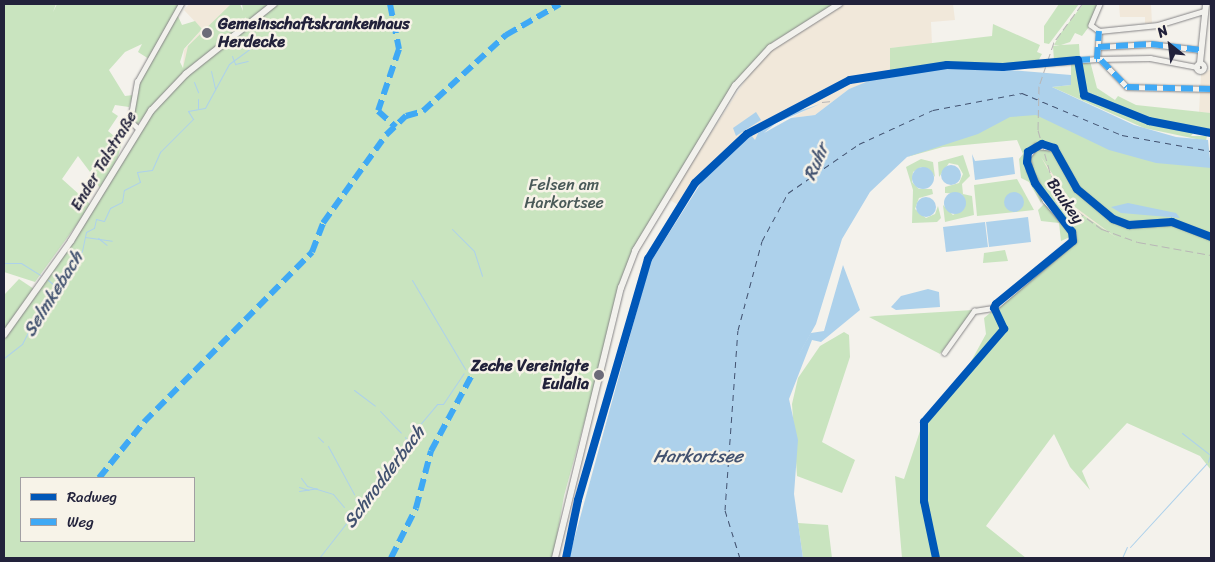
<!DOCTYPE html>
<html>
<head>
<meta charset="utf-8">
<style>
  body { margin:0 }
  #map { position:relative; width:1215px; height:562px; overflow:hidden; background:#f4f2ec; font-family:Sriracha,sans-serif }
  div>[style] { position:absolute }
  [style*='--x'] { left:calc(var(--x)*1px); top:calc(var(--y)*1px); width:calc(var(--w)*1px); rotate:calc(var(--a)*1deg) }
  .built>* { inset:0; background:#f1e8da }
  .green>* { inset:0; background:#c9e4bf }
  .water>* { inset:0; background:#add1eb }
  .round { border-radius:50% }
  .stream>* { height:1px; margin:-0.5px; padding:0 0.5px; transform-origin:0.5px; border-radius:0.5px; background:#add1eb }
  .ferry>* { height:1px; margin-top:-0.5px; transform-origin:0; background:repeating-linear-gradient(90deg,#425270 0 6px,transparent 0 11px) }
  .roads { filter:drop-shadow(0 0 1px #858486) drop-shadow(0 0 1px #858486) }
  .minor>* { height:4.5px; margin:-2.25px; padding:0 2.25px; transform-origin:2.25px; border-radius:2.25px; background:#f2f1ed }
  .major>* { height:5.5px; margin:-2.75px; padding:0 2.75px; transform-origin:2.75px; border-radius:2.75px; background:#f2f1ed }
  .major>.ring { margin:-2.75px; padding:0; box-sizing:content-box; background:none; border:5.5px solid #f2f1ed; border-radius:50% }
  .rail>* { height:1px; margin-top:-0.5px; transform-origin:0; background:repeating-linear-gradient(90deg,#b8b6b6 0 8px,transparent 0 12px) }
  .quiet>* { height:6px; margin-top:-3px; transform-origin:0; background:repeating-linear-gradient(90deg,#3fa9f5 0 12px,transparent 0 18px) }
  .cycleway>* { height:8px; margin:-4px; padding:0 4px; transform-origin:4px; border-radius:4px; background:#0057b8 }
  .dots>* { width:14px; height:14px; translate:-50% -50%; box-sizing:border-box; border:2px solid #f7f3e8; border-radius:50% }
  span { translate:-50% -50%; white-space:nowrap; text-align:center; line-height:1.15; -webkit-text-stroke:5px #f7f3e8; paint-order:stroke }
  .poi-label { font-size:16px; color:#22223b; font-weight:700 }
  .left { translate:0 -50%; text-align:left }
  .right { translate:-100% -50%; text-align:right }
  .street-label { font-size:16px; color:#22223b }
  .park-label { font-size:16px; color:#495958 }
  .water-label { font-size:18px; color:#425270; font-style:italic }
  .frame { position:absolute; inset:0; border:5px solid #22223b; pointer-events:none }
  .legend { position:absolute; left:20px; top:477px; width:175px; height:65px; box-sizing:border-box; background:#f7f3e8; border:1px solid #a29fa3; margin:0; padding:6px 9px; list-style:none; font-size:15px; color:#22223b }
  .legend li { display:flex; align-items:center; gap:10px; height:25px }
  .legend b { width:25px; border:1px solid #a29fa3 }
  .north { position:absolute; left:1145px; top:20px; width:50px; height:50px; -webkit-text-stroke:4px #f7f3e8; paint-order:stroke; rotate:331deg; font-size:14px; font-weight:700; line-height:20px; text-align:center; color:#22223b }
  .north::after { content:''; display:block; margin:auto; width:18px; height:22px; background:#22223b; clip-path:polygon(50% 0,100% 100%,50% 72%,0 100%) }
</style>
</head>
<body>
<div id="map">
  <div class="built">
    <i style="clip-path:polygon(189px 4px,231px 4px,183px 68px,184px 50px,202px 29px,184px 10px)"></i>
    <i style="clip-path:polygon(843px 4px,953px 4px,955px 20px,931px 22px,932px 44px,890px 48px,890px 75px,849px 89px,815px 115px,791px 118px,764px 133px,819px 103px,783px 116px,766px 126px,755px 140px,749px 138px,736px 145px,706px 175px,682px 207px,668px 199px,748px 76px,772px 49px)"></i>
    <i style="clip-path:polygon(1119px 4px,1151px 4px,1152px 23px,1145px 23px,1145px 17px,1120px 17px)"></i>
    <i style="clip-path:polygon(1211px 69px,1211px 113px,1199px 112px,1201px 75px)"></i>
    <i style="clip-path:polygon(1044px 156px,1075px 207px,1132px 243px,1101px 231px,1077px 214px,1050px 179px,1040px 157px)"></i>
  </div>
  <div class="green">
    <i style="clip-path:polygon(4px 4px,56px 4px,53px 12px,57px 4px,180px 4px,149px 59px,138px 52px,142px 44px,125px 52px,109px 70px,125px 96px,133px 95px,129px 107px,115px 105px,112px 112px,118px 116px,108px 131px,114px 136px,90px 172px,78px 156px,62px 179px,91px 205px,35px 282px,4px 272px)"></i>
    <i style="clip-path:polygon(231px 4px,240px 4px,243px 11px,242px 4px,270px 4px,171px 85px,136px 126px,132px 124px,138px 82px,177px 14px,182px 25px,195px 21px,202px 29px,184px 49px,180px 62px,183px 68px,188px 46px)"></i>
    <i style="clip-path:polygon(evenodd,276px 4px,834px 4px,773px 42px,734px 83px,630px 256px,564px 496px,553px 558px,4px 558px,4px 338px,74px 241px,152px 112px,187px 76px,276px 4px,21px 478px,194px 478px,194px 541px,21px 541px,21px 478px)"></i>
    <i style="clip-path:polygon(1059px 4px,1079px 4px,1049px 44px,1044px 43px,1044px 26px)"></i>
    <i style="clip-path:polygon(1083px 4px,1099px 4px,1091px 24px,1082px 36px,1075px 33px,1070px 42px,1061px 45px,1079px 44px,1080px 59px,1054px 61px,1053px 46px,1060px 45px,1054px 45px,1060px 34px)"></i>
    <i style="clip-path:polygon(993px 24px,1040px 45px,1037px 52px,1042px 54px,1037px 63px,956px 64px,890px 73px,890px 48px,992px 36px)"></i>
    <i style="clip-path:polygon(1090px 61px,1097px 88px,1115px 100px,1118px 96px,1136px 105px,1211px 113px,1211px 133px,1207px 128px,1206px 133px,1195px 131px,1191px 136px,1207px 136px,1206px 141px,1144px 128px,1052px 87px,1071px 85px,1071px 62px)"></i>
    <i style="clip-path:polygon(evenodd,1023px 107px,1211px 166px,1211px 470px,1200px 456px,1127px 423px,1082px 471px,1090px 490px,1070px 467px,1054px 434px,986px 526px,1026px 558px,902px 558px,895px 476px,904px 479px,925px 416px,968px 367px,986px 334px,984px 318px,1068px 249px,1074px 238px,1032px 173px,1029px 160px,1042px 142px,1029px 147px,1025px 159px,1042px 199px,1041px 203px,1029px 182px,1021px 178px,1019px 159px,1023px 154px,1017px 140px,943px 147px,907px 157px,1023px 107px,1041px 157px,1075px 207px,1117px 238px,1068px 205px,1041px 157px)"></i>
    <i style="clip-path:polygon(117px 139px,122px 142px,118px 157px,101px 190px,91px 174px)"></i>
    <i style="clip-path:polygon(963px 155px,970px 176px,962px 184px,963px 194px,972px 196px,974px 215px,945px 222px,943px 205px,953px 215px,965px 207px,962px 194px,945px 193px,945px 187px,959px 183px,963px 174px,958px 165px,949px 163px,939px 177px,938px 162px)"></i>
    <i style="clip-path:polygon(921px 159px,933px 162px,935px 177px,929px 169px,921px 167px,913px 172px,912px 182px,919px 189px,932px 189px,933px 194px,919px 198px,915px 209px,926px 218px,935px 214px,938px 206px,941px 218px,937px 222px,912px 223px,913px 190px,906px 167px)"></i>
    <i style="clip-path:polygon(1017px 179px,1034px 210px,977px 216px,974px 185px)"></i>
    <i style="clip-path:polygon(1045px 203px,1070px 230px,1072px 236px,1061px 241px,1059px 223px,1041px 221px,1038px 210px)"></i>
    <i style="clip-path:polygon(1005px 250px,1008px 261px,983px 263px,984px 253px)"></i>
    <i style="clip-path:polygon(19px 279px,34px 289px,4px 332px,4px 295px)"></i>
    <i style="clip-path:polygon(973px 310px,940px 354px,869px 317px,875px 316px)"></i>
    <i style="clip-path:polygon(844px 332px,849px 335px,850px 357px,822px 442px,855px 460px,842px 493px,797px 476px,792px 404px,798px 378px,820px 346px)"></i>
    <i style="clip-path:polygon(798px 523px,828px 525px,832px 558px,803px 558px)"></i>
  </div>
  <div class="water">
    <i style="clip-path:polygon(961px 66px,1071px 75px,1071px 85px,1052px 87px,1134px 125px,1176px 137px,1208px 140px,1211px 168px,1156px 163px,1109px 150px,1036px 115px,1010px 117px,978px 134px,907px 157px,870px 192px,842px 239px,816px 324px,794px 363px,811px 333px,824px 331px,843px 265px,860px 310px,821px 342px,812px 340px,789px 399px,798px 440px,794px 494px,803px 558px,569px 558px,650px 263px,706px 175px,736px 145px,751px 135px,755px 140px,759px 131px,783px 116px,820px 104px,776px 123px,764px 133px,791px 118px,815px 115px,849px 89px,871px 80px)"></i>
    <i style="clip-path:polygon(756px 112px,761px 120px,736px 136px,733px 128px)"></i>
    <i style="clip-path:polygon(972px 154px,975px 161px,1013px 157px,1015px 174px,975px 180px)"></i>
    <i class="round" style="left:941px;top:165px;width:20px;height:20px"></i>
    <i class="round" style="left:912px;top:167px;width:22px;height:22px"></i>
    <i class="round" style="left:1004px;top:192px;width:20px;height:20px"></i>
    <i class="round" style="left:944px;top:192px;width:22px;height:22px"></i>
    <i class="round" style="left:916px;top:197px;width:20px;height:20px"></i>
    <i style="clip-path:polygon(1128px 203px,1176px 213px,1180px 218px,1121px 213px,1111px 207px)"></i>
    <i style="clip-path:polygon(1028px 217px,1031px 242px,989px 247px,986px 222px)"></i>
    <i style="clip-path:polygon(985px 222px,988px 247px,946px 252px,943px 227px)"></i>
    <i style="clip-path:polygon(928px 289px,939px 292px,940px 307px,896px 310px,891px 307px,901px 296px)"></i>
  </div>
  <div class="stream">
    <i style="--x:254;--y:49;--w:2;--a:0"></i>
    <i style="--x:232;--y:56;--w:9;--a:69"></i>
    <i style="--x:235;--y:64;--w:13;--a:-13"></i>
    <i style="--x:211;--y:71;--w:18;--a:77"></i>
    <i style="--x:194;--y:82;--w:11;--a:68"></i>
    <i style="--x:198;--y:99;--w:9;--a:90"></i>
    <i style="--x:452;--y:229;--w:31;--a:45"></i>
    <i style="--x:474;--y:251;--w:26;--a:72"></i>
    <i style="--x:85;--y:237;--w:27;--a:8"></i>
    <i style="--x:98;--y:238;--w:11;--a:38"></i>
    <i style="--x:4;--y:263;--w:17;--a:0"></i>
    <i style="--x:21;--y:263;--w:22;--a:32"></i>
    <i style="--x:48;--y:280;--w:11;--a:41"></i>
    <i style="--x:412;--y:280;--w:104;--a:59.2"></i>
    <i style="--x:4;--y:358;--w:23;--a:-38"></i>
    <i style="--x:22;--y:344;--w:28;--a:-63"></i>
    <i style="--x:35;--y:319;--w:18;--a:-41"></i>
    <i style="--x:49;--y:307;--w:26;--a:-69"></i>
    <i style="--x:58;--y:283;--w:40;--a:-53"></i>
    <i style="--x:82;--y:251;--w:19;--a:-78"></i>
    <i style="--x:86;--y:232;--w:9;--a:-27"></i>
    <i style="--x:94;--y:228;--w:9;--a:-77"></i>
    <i style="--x:96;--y:219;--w:8;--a:14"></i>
    <i style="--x:104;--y:221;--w:14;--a:-65"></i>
    <i style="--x:110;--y:208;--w:13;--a:-27"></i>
    <i style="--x:122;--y:202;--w:12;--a:-81"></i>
    <i style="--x:124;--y:190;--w:18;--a:-27"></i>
    <i style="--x:140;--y:182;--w:10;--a:-107"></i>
    <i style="--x:137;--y:172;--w:15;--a:-8"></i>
    <i style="--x:152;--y:170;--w:20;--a:-66"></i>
    <i style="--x:160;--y:152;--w:47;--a:-45"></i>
    <i style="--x:193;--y:119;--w:9;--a:-122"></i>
    <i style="--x:188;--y:111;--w:17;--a:-10"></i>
    <i style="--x:205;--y:108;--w:50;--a:-61.4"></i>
    <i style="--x:229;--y:64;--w:26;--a:-36"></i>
    <i style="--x:354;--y:390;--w:26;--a:37"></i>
    <i style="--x:380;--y:411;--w:30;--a:46"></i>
    <i style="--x:1182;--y:433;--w:36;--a:38"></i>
    <i style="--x:1210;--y:455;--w:7;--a:106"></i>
    <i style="--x:318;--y:437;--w:7;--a:45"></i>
    <i style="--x:405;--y:437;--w:6;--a:59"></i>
    <i style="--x:328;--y:446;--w:55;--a:61.6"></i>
    <i style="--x:301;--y:478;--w:10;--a:53"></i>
    <i style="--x:307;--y:486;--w:27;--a:17"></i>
    <i style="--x:333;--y:494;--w:17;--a:50"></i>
    <i style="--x:299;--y:487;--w:10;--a:17"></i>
    <i style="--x:299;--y:491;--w:18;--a:-9"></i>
    <i style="--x:355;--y:499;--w:9;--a:63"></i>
    <i style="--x:346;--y:512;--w:8;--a:60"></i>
    <i style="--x:1130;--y:547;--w:113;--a:-47.5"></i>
    <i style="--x:319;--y:558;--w:58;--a:-52"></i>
    <i style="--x:355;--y:512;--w:14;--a:-30"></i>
    <i style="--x:367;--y:505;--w:84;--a:-57.6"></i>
    <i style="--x:412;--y:434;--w:39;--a:-50"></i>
    <i style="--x:437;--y:404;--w:6;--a:0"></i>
    <i style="--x:443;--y:404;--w:37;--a:-56"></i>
    <i style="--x:1122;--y:558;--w:12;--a:-66"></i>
  </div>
  <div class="ferry">
    <i style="--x:740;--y:558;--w:50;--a:-107.4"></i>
    <i style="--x:725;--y:510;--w:180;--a:-85.9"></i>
    <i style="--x:738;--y:330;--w:92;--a:-74.9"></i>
    <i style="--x:762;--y:241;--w:55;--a:-61.6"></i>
    <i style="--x:788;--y:193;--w:86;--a:-34.6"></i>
    <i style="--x:859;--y:144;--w:81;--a:-24.7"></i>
    <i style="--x:933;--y:110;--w:91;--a:-10.8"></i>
    <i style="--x:1022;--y:93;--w:108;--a:22.8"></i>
    <i style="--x:1122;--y:135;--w:90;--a:10.2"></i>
  </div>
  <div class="roads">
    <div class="minor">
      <i style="--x:1100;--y:4;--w:23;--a:113"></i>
      <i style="--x:1091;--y:25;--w:10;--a:37"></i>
      <i style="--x:1099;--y:31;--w:59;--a:-5.8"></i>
      <i style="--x:1158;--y:25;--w:48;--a:-16.9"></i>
      <i style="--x:1098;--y:47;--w:53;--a:-3.2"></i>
      <i style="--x:1151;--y:44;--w:50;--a:6.8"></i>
      <i style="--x:1097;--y:59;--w:53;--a:-1.1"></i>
      <i style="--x:1150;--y:58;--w:48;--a:10.8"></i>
      <i style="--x:1101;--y:60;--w:37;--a:46"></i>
      <i style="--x:1127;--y:87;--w:84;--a:1.4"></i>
      <i style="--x:1032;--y:64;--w:65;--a:-4.4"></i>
      <i style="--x:1097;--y:59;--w:28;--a:-86"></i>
      <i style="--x:137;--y:128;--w:10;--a:-135"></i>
      <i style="--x:130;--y:121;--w:40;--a:-80"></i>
      <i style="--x:137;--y:82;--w:90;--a:-60.6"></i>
      <i style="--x:944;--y:353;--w:52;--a:-54.5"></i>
      <i style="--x:974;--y:311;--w:20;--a:-9"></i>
      <i style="--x:994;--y:308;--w:104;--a:-40.3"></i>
      <i style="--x:1073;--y:241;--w:9;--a:-96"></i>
      <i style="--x:1072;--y:232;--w:41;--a:-131.1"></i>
      <i style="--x:1045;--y:201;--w:34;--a:-117"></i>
      <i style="--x:1030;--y:171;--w:14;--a:-102"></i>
      <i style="--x:1027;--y:157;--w:14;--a:-51"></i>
      <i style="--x:1036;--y:146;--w:18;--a:6"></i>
      <i style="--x:1054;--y:148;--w:47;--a:60.7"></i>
      <i style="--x:1077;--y:189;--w:47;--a:39.8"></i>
      <i style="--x:1113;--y:219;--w:17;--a:21"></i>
      <i style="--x:1129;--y:225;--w:43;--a:-4"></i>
      <i style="--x:1172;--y:222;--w:42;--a:21"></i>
    </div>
    <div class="major">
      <i style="--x:1200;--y:63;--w:58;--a:-84.1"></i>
      <i class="ring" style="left:1196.5px;top:63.5px;width:3.5px;height:3.5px"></i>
      <i style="--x:4;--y:335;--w:115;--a:-54.5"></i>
      <i style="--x:71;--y:241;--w:153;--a:-58.4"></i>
      <i style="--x:151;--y:111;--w:51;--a:-46.6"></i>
      <i style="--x:186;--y:74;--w:112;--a:-38.5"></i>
      <i style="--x:555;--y:558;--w:278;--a:-76.3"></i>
      <i style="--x:621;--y:288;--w:40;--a:-69"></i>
      <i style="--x:635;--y:251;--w:193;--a:-58.8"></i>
      <i style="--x:735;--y:86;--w:52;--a:-47.4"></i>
      <i style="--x:770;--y:48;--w:82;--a:-32.5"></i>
    </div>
  </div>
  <div class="rail">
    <i style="--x:1082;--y:4;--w:47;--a:126.4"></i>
    <i style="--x:1054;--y:42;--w:46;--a:108.8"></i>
    <i style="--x:1039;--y:86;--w:44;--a:91.3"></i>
    <i style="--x:1038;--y:130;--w:48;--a:74.2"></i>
    <i style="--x:1051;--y:176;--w:44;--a:53.4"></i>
    <i style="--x:1077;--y:211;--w:31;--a:36"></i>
    <i style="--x:1102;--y:229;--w:38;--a:20"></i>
    <i style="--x:1138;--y:242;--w:74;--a:10.1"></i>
    <i style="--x:822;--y:102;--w:10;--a:-6"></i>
  </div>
  <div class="quiet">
    <i style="--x:390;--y:4;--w:46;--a:78.7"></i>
    <i style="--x:399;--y:49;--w:65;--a:108.7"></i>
    <i style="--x:378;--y:111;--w:24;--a:42"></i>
    <i style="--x:1098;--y:47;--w:53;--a:-3.2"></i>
    <i style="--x:1151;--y:44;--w:50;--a:6.8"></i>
    <i style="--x:1078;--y:60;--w:19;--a:-3"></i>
    <i style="--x:1097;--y:59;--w:28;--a:-86"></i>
    <i style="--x:1101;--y:60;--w:37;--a:46"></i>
    <i style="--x:1127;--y:87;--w:84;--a:1.4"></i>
    <i style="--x:99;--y:478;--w:72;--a:-51.2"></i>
    <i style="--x:144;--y:422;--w:239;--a:-45.3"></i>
    <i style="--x:312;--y:252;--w:31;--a:-69"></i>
    <i style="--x:323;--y:223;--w:108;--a:-54.4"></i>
    <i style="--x:386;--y:135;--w:28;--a:-44"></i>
    <i style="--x:406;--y:116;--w:18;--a:-16"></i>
    <i style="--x:423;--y:111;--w:113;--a:-42.5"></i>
    <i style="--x:506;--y:35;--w:62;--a:-29.9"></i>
    <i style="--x:391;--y:558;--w:56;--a:-63.4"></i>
    <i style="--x:416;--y:508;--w:59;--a:-75.3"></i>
    <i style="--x:431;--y:451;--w:91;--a:-61.7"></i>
  </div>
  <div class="cycleway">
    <i style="--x:566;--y:558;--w:59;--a:-78.3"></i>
    <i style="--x:578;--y:500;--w:251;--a:-73.8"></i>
    <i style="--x:648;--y:259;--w:89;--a:-58.3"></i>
    <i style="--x:695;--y:183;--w:71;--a:-43.3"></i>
    <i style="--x:747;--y:134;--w:116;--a:-27.7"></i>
    <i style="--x:850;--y:80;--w:98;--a:-8.8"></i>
    <i style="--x:947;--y:65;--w:56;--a:2"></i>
    <i style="--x:1003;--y:67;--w:75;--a:-5.3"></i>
    <i style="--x:1078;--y:60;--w:36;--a:80"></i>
    <i style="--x:1084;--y:95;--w:70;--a:21.8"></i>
    <i style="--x:1149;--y:121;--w:63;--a:11"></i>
    <i style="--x:936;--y:558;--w:58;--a:-101.9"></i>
    <i style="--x:924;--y:501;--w:79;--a:-90"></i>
    <i style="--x:924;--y:422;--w:123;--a:-49.3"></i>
    <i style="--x:1004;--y:329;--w:23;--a:-115"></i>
    <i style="--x:994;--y:308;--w:4;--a:-63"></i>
    <i style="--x:996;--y:304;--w:99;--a:-39.3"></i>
    <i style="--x:1073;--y:241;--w:9;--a:-96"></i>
    <i style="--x:1072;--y:232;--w:61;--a:-127.1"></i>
    <i style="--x:1035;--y:183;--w:22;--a:-111"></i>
    <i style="--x:1027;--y:162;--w:10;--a:-84"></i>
    <i style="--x:1028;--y:152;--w:16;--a:-30"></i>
    <i style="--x:1042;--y:144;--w:13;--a:18"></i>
    <i style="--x:1054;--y:148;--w:47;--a:60.7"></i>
    <i style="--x:1077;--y:189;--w:47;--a:39.8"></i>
    <i style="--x:1113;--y:219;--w:17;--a:21"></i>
    <i style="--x:1129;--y:225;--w:43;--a:-4"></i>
    <i style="--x:1172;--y:222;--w:42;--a:21"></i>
  </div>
  <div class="dots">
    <i style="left:207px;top:33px;background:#6c6b79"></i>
    <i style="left:599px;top:375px;background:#6c6b79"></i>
  </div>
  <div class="poi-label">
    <span class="left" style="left:218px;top:33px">Gemeinschaftskrankenhaus<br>Herdecke</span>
    <span class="right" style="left:589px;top:375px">Zeche Vereinigte<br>Eulalia</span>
  </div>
  <div class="street-label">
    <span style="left:104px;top:161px;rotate:-59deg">Ender Talstraße</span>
    <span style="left:1065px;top:201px;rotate:55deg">Baukey</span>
  </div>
  <div class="park-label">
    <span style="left:564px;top:194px">Felsen am<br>Harkortsee</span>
  </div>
  <div class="water-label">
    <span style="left:816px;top:162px;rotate:-67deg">Ruhr</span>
    <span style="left:53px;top:294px;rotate:-58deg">Selmkebach</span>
    <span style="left:698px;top:456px">Harkortsee</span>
    <span style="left:384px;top:477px;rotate:-53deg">Schnodderbach</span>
  </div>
  <div class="frame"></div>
  <ul class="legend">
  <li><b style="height:6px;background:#0057b8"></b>Radweg</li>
  <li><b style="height:6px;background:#3fa9f5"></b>Weg</li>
  </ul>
  <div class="north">N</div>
</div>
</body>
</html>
